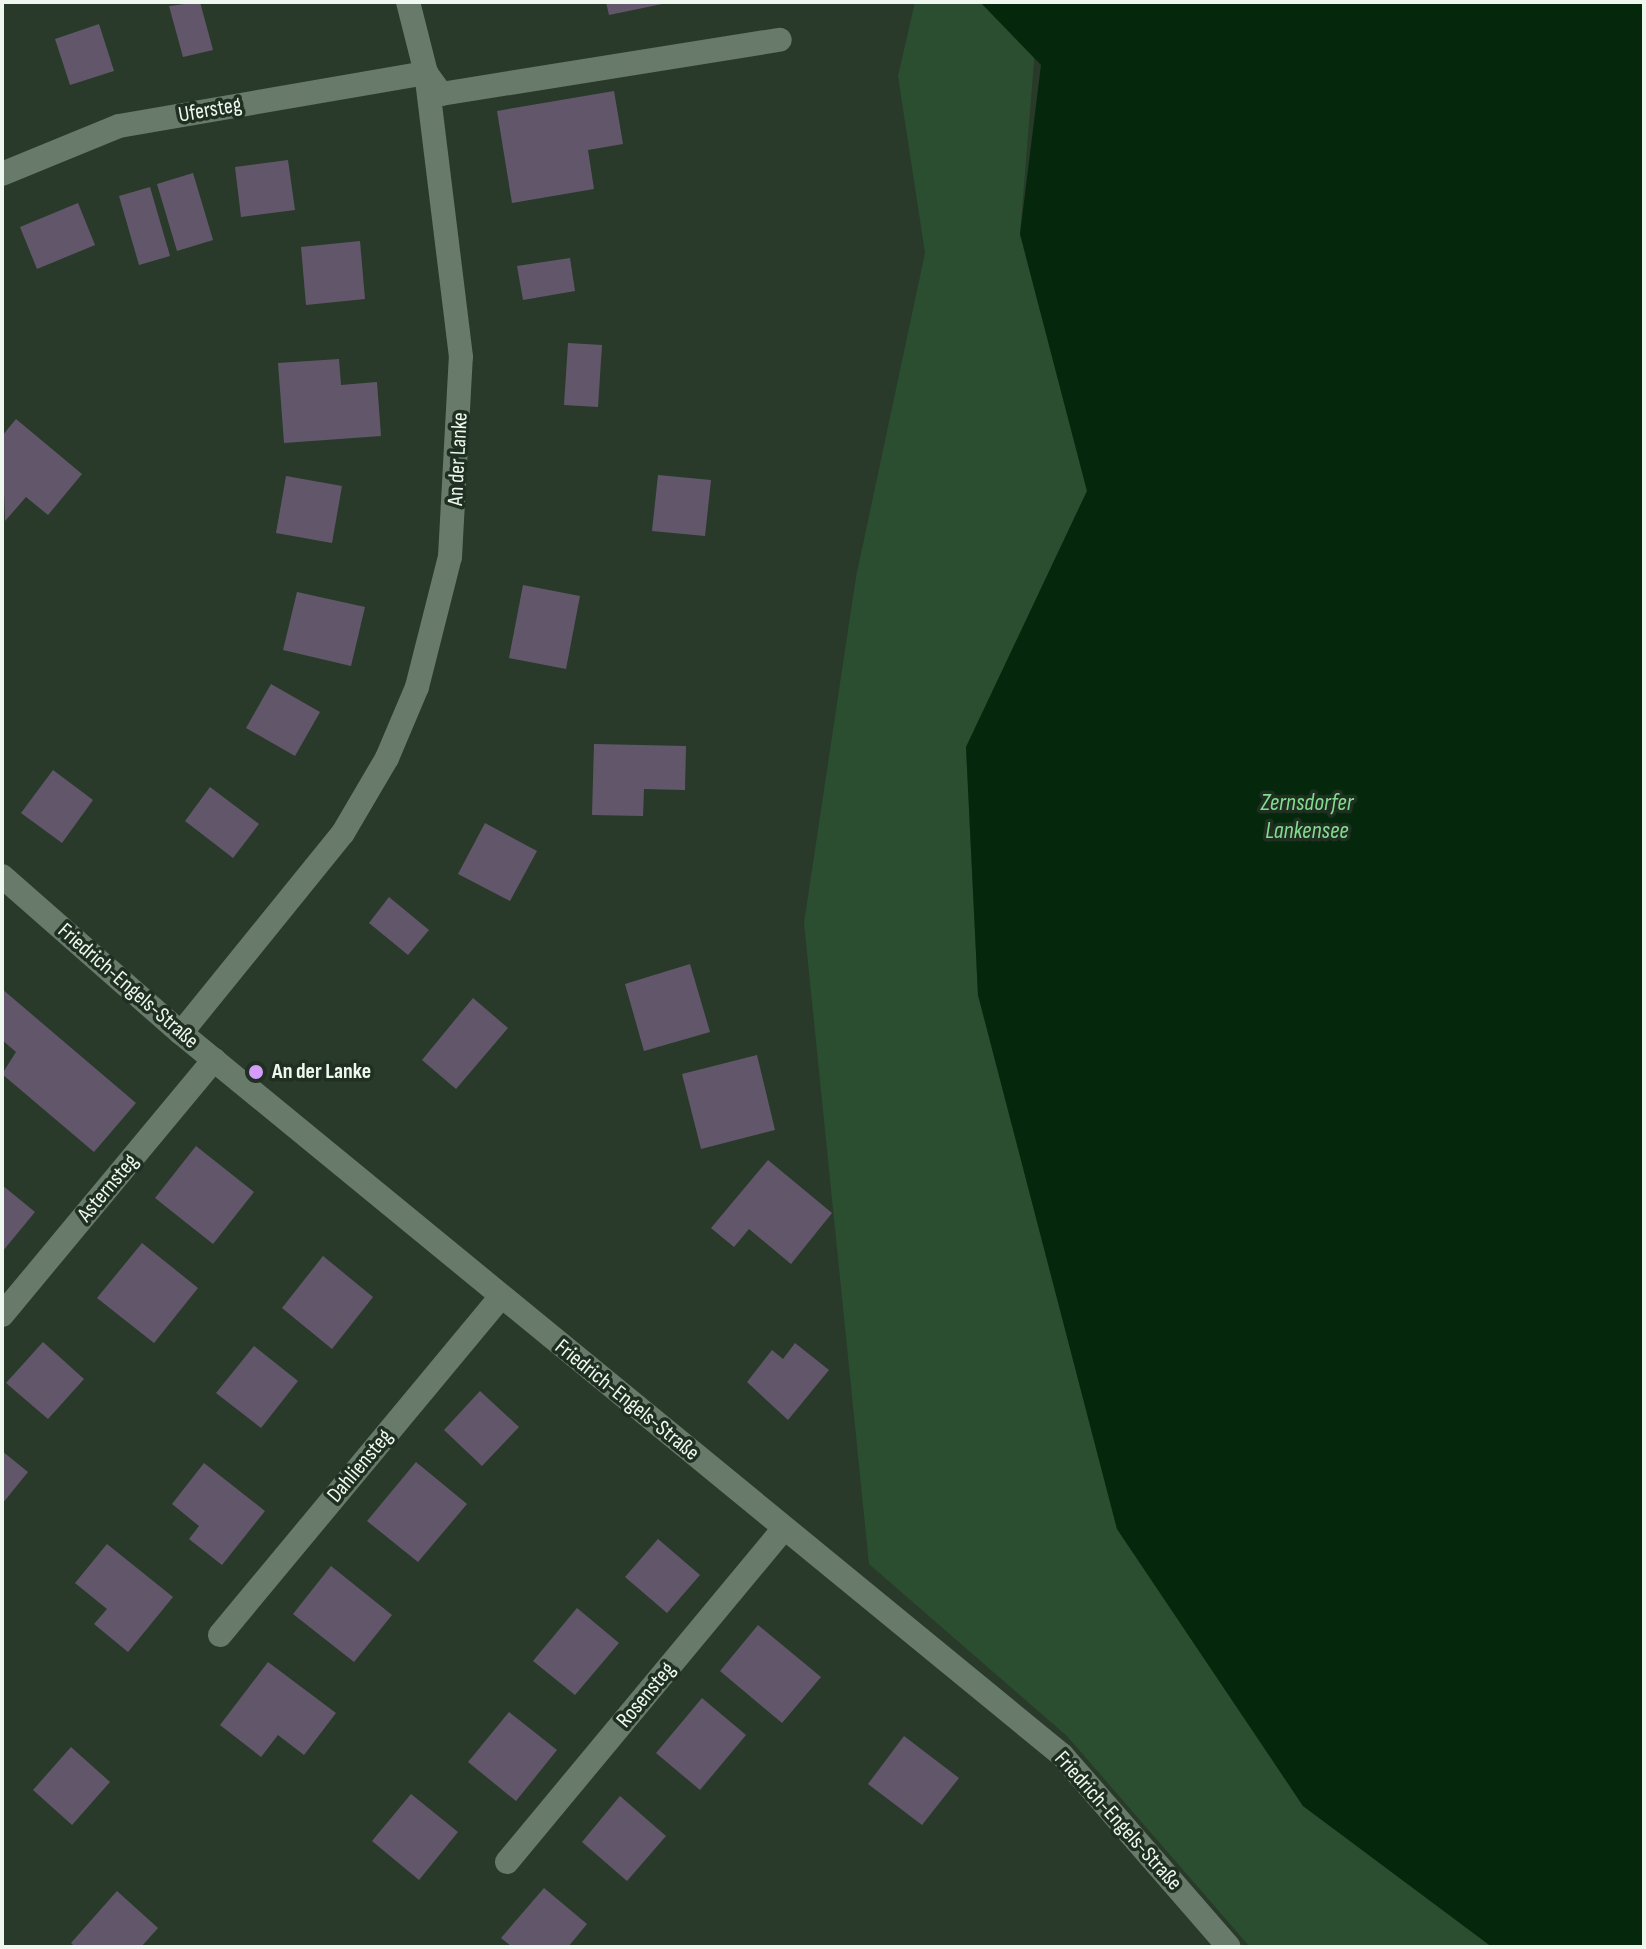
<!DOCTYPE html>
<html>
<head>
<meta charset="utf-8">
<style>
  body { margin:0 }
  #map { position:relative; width:1646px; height:1949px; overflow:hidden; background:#293a2b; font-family:"Sofia Sans Condensed",sans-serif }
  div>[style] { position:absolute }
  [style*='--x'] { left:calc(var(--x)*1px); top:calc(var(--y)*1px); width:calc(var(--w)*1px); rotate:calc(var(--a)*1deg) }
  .green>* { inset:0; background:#2a4e2f }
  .water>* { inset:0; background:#05280c }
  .building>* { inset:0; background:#62576a }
  .minor>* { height:24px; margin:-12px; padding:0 12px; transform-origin:12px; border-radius:12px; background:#687a69 }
  .dots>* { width:22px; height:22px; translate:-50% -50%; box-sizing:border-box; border:4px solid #1f2f21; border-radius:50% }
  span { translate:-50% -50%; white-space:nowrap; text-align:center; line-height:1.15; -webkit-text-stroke:7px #1f2f21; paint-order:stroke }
  .street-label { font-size:22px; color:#eef8ee }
  .poi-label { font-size:22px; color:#eef8ee; font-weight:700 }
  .left { translate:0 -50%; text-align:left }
  .water-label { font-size:24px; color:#84dc8e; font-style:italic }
  .frame { position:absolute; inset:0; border:4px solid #eef8ee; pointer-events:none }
</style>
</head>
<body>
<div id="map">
  <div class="green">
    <i style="clip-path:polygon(915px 2px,985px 2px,1035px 49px,1020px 234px,1087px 491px,966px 747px,978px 995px,1117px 1529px,1303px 1806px,1492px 1947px,1250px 1947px,1067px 1736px,869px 1564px,804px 923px,856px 577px,925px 253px,898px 76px)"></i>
  </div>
  <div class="water">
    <i style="clip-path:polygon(980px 2px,1644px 2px,1644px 1947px,1492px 1947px,1303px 1806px,1117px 1529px,978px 995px,966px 747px,1087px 491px,1020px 234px,1041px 65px)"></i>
  </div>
  <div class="building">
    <i style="clip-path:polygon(200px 2px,213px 50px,183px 57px,169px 6px)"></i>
    <i style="clip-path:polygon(606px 2px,667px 2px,667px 3px,609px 15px)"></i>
    <i style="clip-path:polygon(99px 24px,114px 71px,70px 85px,55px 39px)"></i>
    <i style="clip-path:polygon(614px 91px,623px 144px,588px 150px,594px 189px,512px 203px,497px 111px)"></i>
    <i style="clip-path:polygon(288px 160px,295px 210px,241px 217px,235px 167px)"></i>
    <i style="clip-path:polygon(193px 173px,213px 240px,177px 251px,157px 184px)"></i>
    <i style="clip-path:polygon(150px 187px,170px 256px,139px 265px,119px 196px)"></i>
    <i style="clip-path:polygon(78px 203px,95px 245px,37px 269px,20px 227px)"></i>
    <i style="clip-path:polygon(360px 241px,365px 299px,306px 305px,301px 247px)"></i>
    <i style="clip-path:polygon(570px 258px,575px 291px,523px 300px,517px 266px)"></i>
    <i style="clip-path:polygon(568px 343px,602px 345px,598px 407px,564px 405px)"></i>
    <i style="clip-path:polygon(339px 359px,341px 385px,377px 382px,381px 436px,284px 443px,278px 363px)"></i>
    <i style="clip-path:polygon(16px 419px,82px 474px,48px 515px,26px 497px,5px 521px,2px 436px)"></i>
    <i style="clip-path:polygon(658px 475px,711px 480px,705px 536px,652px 531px)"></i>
    <i style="clip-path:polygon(286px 476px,342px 486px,332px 543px,276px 533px)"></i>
    <i style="clip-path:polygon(523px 585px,580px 596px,566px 669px,509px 658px)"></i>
    <i style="clip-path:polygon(297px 592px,365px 607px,351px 666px,283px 650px)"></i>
    <i style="clip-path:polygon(271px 684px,320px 712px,295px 756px,246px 728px)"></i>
    <i style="clip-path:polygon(594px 744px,686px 746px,685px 790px,644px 789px,643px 816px,592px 815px)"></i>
    <i style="clip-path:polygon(53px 770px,93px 800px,62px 843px,21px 813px)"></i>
    <i style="clip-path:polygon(210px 787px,259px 824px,233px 858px,185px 821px)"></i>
    <i style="clip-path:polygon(485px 823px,537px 851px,510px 901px,458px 874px)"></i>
    <i style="clip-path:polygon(389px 897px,429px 930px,408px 955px,369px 923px)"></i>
    <i style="clip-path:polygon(690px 964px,710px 1032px,644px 1051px,625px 984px)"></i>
    <i style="clip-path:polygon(2px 989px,136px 1103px,94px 1152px,2px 1074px,16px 1052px,2px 1040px)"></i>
    <i style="clip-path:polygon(473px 998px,508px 1028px,456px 1089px,422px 1060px)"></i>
    <i style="clip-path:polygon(757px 1055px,775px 1130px,701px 1149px,682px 1074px)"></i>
    <i style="clip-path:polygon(196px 1146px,254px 1192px,213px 1244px,155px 1198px)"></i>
    <i style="clip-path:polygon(768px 1160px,832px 1213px,791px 1264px,749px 1229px,734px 1247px,711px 1228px)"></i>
    <i style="clip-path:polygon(2px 1185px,35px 1212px,2px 1252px)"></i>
    <i style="clip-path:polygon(142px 1243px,198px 1288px,154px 1343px,97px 1298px)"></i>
    <i style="clip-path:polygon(323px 1256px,373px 1297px,332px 1349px,282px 1308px)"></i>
    <i style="clip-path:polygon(43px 1342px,84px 1379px,48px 1419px,6px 1383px)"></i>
    <i style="clip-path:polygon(795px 1343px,829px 1370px,788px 1420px,747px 1382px,772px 1350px,783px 1359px)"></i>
    <i style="clip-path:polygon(254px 1346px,298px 1381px,261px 1428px,216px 1393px)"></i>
    <i style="clip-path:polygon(480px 1391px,519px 1427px,482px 1466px,444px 1430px)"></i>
    <i style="clip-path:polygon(2px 1451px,28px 1472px,2px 1504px)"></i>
    <i style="clip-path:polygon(416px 1462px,467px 1504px,418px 1562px,367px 1521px)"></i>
    <i style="clip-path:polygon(204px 1463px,265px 1511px,222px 1565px,189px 1539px,199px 1526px,172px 1504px)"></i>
    <i style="clip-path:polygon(658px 1539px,700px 1575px,667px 1613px,625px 1577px)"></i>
    <i style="clip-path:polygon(107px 1544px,173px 1597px,128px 1652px,94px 1624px,107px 1609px,75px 1583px)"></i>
    <i style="clip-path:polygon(331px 1566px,392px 1615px,354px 1662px,293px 1614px)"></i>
    <i style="clip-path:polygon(577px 1608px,619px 1643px,575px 1695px,533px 1661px)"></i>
    <i style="clip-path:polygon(758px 1625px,821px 1677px,782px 1723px,720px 1671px)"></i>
    <i style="clip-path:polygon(268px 1662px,336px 1713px,304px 1755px,278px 1735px,261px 1757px,220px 1725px)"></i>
    <i style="clip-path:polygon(702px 1698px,746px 1735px,700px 1790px,656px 1753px)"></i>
    <i style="clip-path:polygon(509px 1712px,557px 1750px,516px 1801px,468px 1762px)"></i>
    <i style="clip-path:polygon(904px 1736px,959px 1778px,922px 1825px,868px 1784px)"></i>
    <i style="clip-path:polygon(71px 1747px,110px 1782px,72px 1825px,33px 1790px)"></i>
    <i style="clip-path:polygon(411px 1794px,458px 1832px,419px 1880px,372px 1841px)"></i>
    <i style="clip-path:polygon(620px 1796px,666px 1836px,627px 1881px,582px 1842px)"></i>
    <i style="clip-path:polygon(544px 1888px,587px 1924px,568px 1947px,512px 1947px,501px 1938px)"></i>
    <i style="clip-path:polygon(117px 1891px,158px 1928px,141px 1947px,75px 1947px,71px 1943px)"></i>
  </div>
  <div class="minor">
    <i style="--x:2;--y:174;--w:126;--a:-22.3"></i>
    <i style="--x:119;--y:126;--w:312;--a:-9.8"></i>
    <i style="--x:426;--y:73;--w:26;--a:54"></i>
    <i style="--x:441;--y:94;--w:343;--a:-9.1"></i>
    <i style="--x:2;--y:876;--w:238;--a:41.3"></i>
    <i style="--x:181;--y:1033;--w:1139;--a:39.34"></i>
    <i style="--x:1062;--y:1755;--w:254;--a:49"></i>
    <i style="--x:181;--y:1033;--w:257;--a:-51"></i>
    <i style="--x:343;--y:833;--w:87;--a:-59.6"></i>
    <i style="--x:387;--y:758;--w:77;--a:-67.1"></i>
    <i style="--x:417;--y:687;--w:134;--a:-75.8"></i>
    <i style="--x:450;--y:557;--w:200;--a:-86.9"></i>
    <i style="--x:461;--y:357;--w:286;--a:-97"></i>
    <i style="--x:426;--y:73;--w:73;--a:-104.2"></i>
    <i style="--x:2;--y:1315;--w:332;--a:-50.3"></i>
    <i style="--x:220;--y:1635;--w:438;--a:-50.3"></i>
    <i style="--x:507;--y:1862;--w:434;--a:-50.3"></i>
  </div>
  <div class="dots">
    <i style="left:256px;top:1072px;background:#d49cfb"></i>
  </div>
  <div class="street-label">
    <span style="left:210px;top:110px;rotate:-10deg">Ufersteg</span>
    <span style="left:458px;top:459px;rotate:-87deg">An der Lanke</span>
    <span style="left:128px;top:986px;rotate:41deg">Friedrich-Engels-Straße</span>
    <span style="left:108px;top:1188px;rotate:-50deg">Asternsteg</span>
    <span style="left:627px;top:1400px;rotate:39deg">Friedrich-Engels-Straße</span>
    <span style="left:360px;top:1466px;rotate:-50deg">Dahliensteg</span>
    <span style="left:646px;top:1695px;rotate:-50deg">Rosensteg</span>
    <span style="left:1118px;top:1821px;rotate:48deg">Friedrich-Engels-Straße</span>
  </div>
  <div class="poi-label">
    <span class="left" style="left:272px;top:1072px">An der Lanke</span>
  </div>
  <div class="water-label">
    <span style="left:1307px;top:817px">Zernsdorfer<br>Lankensee</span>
  </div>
  <div class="frame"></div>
</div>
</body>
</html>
